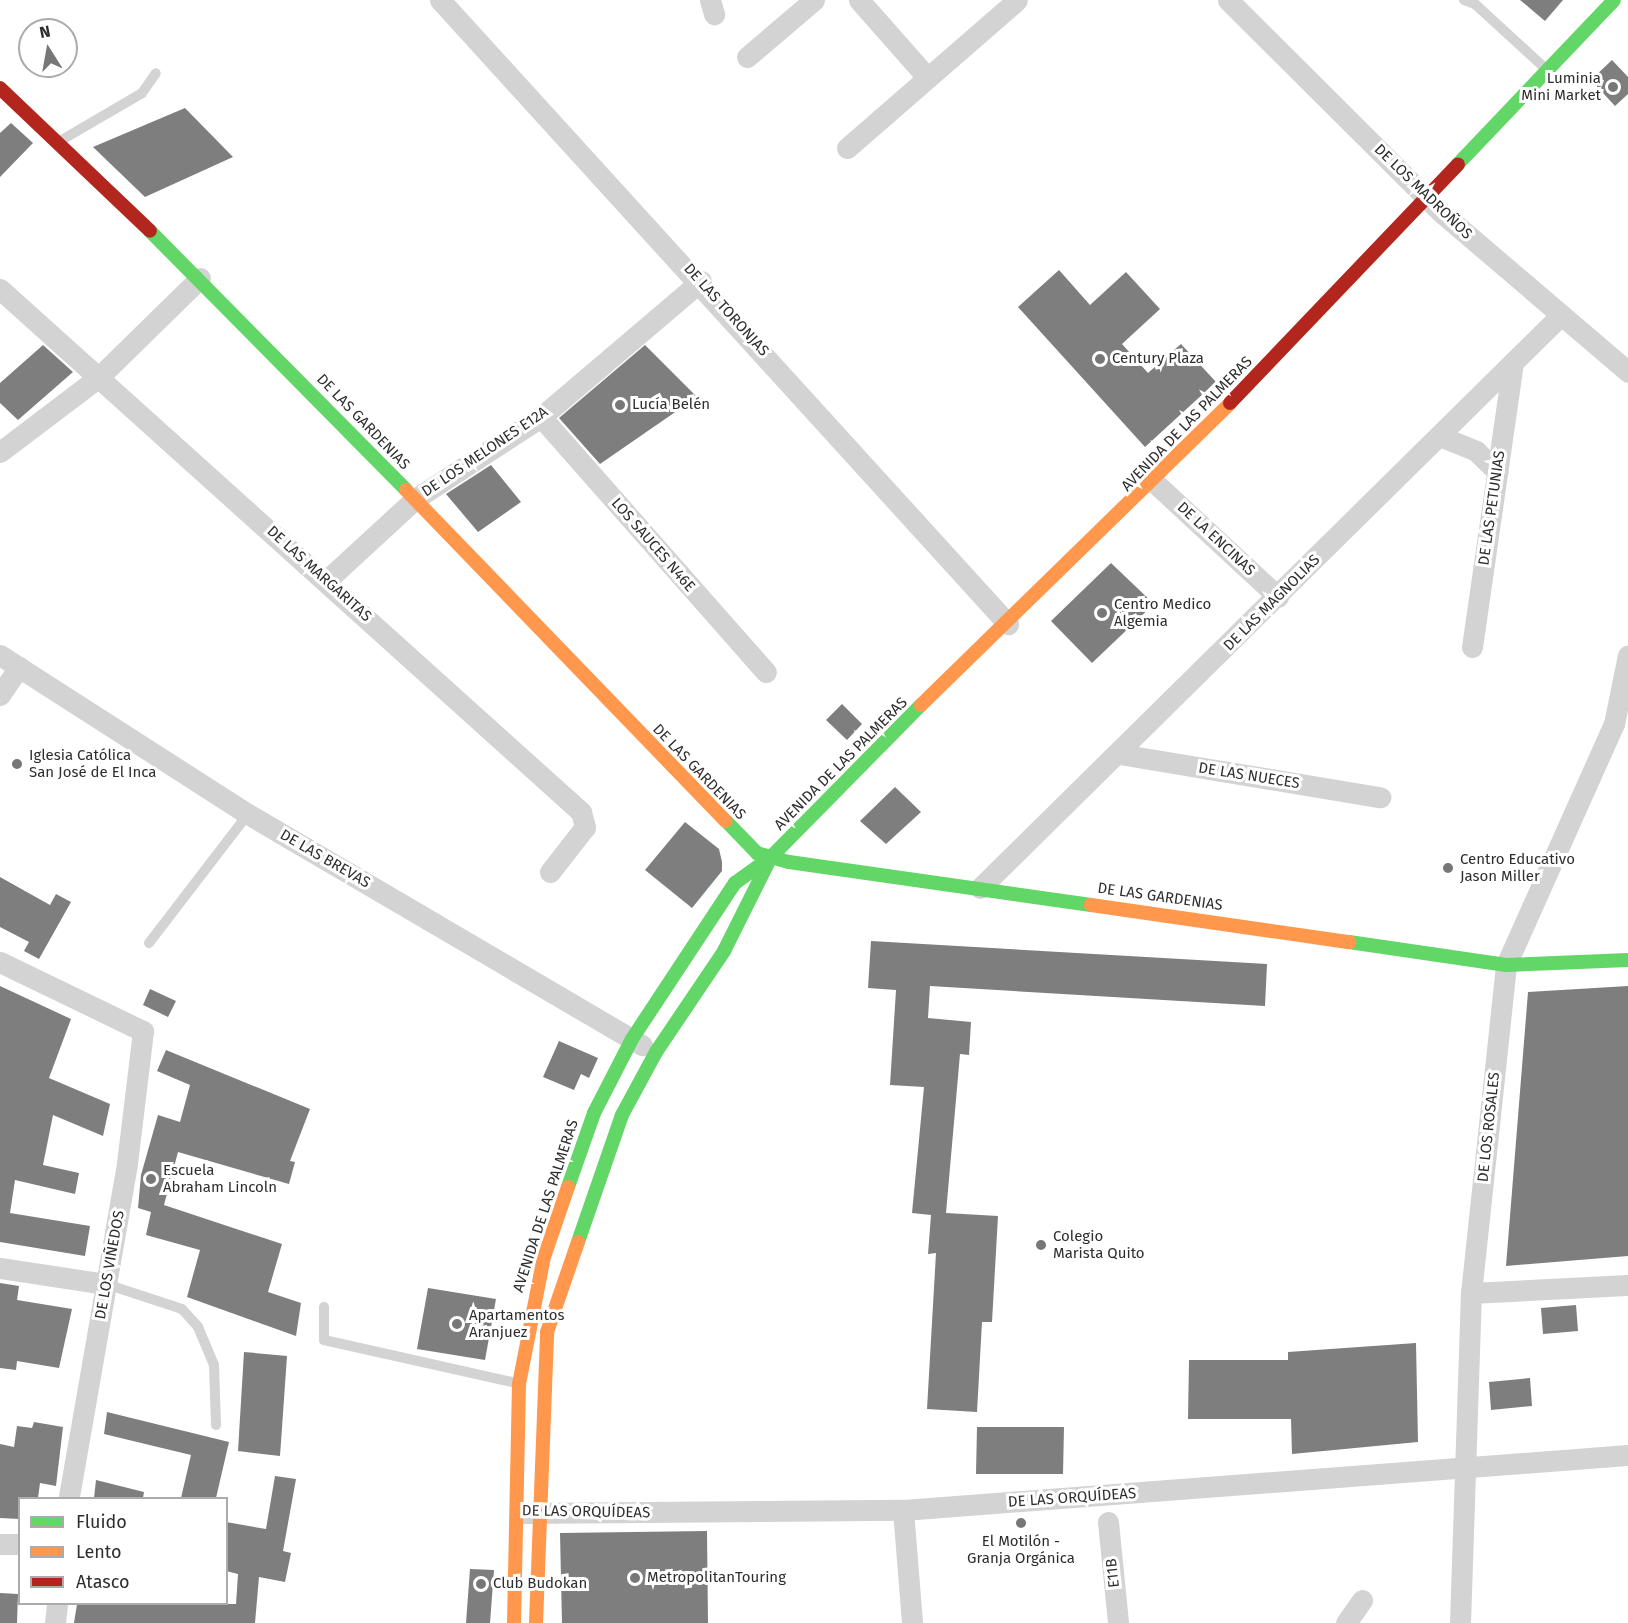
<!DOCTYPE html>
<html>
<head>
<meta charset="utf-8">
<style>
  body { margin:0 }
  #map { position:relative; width:1628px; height:1623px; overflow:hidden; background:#fff; font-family:"Fira Sans",sans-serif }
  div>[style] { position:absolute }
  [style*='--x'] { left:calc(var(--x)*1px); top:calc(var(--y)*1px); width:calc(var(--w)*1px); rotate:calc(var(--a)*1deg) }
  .building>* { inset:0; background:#7e7e7e }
  .lane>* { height:10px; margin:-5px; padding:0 5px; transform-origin:5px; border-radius:5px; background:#d3d3d3 }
  .street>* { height:21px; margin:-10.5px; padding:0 10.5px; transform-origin:10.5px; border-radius:10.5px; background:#d3d3d3 }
  .fast>* { height:14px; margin:-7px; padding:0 7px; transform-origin:7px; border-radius:7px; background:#63d668 }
  .slow>* { height:14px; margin:-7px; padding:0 7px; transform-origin:7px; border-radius:7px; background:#ff974d }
  .jam>* { height:14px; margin:-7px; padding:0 7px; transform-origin:7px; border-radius:7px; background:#b3261e }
  .dots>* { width:16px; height:16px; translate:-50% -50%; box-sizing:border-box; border:3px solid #fff; border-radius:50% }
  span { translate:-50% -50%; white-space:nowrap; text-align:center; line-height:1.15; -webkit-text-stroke:6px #fff; paint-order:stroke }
  .poi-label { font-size:15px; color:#2e2e2e }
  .right { translate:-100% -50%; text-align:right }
  .left { translate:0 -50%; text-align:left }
  .street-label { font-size:15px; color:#2e2e2e }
  .legend { position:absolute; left:18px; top:1497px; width:210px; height:108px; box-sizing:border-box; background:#fff; border:2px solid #ababab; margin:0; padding:8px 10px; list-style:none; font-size:18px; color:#2e2e2e }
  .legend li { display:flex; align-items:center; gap:12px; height:30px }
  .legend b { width:30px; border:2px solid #ababab }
  .north { position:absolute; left:18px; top:18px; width:60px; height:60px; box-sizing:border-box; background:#fff; border:2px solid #ababab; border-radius:50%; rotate:349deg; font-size:16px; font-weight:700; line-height:24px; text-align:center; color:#2e2e2e }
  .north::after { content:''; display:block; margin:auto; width:21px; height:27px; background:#777; clip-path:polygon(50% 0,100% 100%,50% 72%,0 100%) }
</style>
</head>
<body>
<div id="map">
  <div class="building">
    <i style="clip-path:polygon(1520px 0,1563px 0,1545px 21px)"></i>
    <i style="clip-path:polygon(1612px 60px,1628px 77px,1628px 94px,1615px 106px,1591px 80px)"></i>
    <i style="clip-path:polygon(185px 108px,233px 157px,145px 197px,93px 147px)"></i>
    <i style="clip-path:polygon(11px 123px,33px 143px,0 177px,0 133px)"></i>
    <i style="clip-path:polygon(1059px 270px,1090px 305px,1126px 272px,1160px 309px,1122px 344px,1148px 373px,1181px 344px,1216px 382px,1145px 447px,1018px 307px)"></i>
    <i style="clip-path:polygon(43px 345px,73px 372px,18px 420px,0 403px,0 383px)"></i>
    <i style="clip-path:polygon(645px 345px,697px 397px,600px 464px,559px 418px)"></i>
    <i style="clip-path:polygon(491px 465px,521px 502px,478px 532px,446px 494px)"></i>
    <i style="clip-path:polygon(1111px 563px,1154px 604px,1092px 663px,1051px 621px)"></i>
    <i style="clip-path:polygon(842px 704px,862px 724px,847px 740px,826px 720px)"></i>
    <i style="clip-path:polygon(895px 787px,921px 812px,886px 844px,860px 821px)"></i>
    <i style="clip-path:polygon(685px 822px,719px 849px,722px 862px,722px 871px,692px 908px,645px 870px)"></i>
    <i style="clip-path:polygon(0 877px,50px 905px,56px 894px,71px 902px,39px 959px,24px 951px,29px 942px,0 927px)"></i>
    <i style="clip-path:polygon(871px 941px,1267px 964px,1265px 1006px,930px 986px,928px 1018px,971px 1022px,969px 1055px,960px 1054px,946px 1213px,998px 1216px,992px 1322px,982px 1322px,977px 1412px,927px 1409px,936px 1253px,928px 1254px,931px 1215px,912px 1213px,924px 1087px,890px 1085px,896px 990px,868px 988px)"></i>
    <i style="clip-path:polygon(0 986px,71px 1019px,49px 1078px,110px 1104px,103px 1136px,53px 1115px,43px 1165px,79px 1173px,75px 1194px,15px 1180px,10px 1213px,90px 1226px,85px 1256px,0 1242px)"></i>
    <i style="clip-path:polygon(1628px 986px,1628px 1256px,1506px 1266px,1528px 992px)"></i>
    <i style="clip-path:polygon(150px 989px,176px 1001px,168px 1017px,143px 1005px)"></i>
    <i style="clip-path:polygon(559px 1041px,598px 1058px,589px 1078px,581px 1074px,574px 1090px,543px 1077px)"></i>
    <i style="clip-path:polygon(166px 1050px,310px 1109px,290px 1161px,295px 1162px,289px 1184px,178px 1152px,164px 1205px,282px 1244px,268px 1292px,301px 1303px,296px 1336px,187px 1297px,200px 1250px,146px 1235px,151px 1212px,138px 1208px,141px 1175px,158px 1115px,180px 1122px,190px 1085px,157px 1071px)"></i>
    <i style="clip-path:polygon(0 1283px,19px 1286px,17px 1300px,72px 1309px,59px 1368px,17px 1361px,16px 1370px,0 1368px)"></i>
    <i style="clip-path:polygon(428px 1288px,496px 1299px,485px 1360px,417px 1349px)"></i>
    <i style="clip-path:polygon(1576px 1305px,1578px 1331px,1543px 1334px,1541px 1308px)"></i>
    <i style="clip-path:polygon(1416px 1343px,1418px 1442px,1292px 1454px,1291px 1419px,1188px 1419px,1189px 1360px,1288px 1360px,1288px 1352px)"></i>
    <i style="clip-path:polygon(244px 1352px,287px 1356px,280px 1456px,238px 1451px)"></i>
    <i style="clip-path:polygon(1530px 1378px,1532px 1406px,1491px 1410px,1489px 1382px)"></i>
    <i style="clip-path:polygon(107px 1412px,229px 1442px,216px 1498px,181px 1498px,191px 1455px,104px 1434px)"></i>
    <i style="clip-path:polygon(34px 1422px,63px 1427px,56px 1486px,40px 1483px,38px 1498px,20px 1498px,20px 1519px,0 1518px,0 1444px,14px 1447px,17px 1426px,32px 1428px)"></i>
    <i style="clip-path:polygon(977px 1427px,1064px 1427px,1063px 1474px,976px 1474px)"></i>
    <i style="clip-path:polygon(275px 1476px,296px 1479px,283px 1551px,291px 1553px,285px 1582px,259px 1577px,255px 1623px,74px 1623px,77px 1604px,236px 1604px,238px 1574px,226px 1571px,226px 1522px,266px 1529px)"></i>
    <i style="clip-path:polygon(96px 1480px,144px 1492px,143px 1498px,94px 1498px)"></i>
    <i style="clip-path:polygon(707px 1531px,708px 1623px,562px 1623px,560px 1533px)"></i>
    <i style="clip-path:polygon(470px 1569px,494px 1570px,490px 1623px,466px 1623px)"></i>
    <i style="clip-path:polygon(0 1593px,18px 1594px,17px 1623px,0 1623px)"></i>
  </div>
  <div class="lane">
    <i style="--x:1464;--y:0;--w:12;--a:20"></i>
    <i style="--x:1475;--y:4;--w:96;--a:42.5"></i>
    <i style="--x:60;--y:141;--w:95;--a:-30.3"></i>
    <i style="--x:142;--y:93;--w:24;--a:-55"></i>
    <i style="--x:149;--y:943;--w:163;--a:-52.5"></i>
    <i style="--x:106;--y:1284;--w:80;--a:18.2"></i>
    <i style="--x:182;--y:1309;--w:24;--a:48"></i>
    <i style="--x:198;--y:1327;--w:41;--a:67.2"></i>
    <i style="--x:214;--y:1365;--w:60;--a:88.1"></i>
    <i style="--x:324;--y:1307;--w:33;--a:90"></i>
    <i style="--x:324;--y:1340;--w:197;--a:12.6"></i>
  </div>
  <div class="street">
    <i style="--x:440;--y:0;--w:844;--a:47.69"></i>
    <i style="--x:710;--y:0;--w:15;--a:74"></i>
    <i style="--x:859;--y:0;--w:101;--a:48.6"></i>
    <i style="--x:1228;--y:0;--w:302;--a:44.9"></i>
    <i style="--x:1442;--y:213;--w:245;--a:40.5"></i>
    <i style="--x:747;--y:57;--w:88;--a:-40.4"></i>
    <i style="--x:847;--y:148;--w:225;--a:-41"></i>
    <i style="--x:0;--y:289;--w:782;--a:41.99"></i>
    <i style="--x:581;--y:812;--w:16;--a:75"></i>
    <i style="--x:585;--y:827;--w:57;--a:127.9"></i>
    <i style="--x:541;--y:417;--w:340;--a:48.6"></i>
    <i style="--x:1442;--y:437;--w:37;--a:22"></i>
    <i style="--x:1476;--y:451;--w:30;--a:44"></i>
    <i style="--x:0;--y:452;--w:126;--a:-37.2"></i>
    <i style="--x:100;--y:376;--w:140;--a:-44.4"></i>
    <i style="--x:1154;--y:482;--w:169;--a:42.8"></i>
    <i style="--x:327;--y:580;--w:120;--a:-42.6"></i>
    <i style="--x:415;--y:499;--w:150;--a:-33.1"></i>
    <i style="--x:541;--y:417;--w:210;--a:-40.4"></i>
    <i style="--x:1472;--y:647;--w:282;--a:-81.8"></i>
    <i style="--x:0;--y:655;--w:295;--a:32.7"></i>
    <i style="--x:248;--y:814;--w:457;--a:30.4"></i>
    <i style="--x:0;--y:695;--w:34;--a:-56"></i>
    <i style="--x:1119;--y:754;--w:265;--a:9.4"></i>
    <i style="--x:980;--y:888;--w:816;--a:-44.6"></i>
    <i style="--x:0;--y:962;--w:159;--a:25.8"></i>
    <i style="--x:143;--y:1031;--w:134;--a:96.9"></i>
    <i style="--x:127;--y:1164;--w:339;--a:99.9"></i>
    <i style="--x:0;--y:1268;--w:107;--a:8.6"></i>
    <i style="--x:1471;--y:1293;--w:157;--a:-2.9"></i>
    <i style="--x:903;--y:1510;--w:113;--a:85.4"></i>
    <i style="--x:524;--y:1513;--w:379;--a:-0.5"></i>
    <i style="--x:903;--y:1510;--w:727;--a:-4.34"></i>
    <i style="--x:1108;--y:1522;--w:101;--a:84.3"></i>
    <i style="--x:0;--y:1544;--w:20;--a:0"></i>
    <i style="--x:55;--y:1623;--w:19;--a:-84"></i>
    <i style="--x:1346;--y:1623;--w:28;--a:-55"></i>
    <i style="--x:1460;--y:1623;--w:330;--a:-88.1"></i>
    <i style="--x:1471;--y:1293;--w:330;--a:-83.9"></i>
    <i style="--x:1506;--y:965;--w:264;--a:-65.9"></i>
    <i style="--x:1614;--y:724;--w:70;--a:-78.5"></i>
  </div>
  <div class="fast">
    <i style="--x:1458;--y:164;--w:226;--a:-46.4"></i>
    <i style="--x:150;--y:231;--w:364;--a:45.3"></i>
    <i style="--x:726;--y:821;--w:45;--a:45.9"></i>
    <i style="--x:757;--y:853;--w:33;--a:16"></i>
    <i style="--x:789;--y:862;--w:305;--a:8.1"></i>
    <i style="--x:1349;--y:942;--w:159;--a:8.3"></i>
    <i style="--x:1506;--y:965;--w:122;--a:-2.3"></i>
    <i style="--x:568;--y:1187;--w:78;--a:-70.6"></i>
    <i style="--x:594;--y:1113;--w:83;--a:-62.8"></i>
    <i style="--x:632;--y:1039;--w:187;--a:-56.6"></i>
    <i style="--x:735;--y:883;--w:44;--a:-35.8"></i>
    <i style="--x:771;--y:857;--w:214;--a:-45.4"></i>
    <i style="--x:578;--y:1242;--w:134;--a:-70.9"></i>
    <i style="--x:622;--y:1115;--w:72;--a:-61.6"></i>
    <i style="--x:656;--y:1052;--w:122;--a:-56"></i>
    <i style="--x:724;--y:951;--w:105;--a:-63.4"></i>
  </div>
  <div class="slow">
    <i style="--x:406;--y:490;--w:460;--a:46"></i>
    <i style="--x:921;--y:705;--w:432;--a:-44.3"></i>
    <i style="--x:1091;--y:905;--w:261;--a:8.2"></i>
    <i style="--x:514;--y:1623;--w:239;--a:-88.8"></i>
    <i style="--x:519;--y:1384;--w:129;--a:-78.9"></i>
    <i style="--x:544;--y:1257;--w:74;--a:-71.1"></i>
    <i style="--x:536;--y:1623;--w:291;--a:-87.8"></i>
    <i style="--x:547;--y:1332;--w:95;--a:-71"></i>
  </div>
  <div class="jam">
    <i style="--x:0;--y:88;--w:207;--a:43.6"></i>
    <i style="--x:1230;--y:403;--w:330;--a:-46.3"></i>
  </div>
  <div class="dots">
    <i style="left:1613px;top:87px;background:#777"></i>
    <i style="left:1100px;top:359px;background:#777"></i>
    <i style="left:620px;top:405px;background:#777"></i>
    <i style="left:1102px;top:613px;background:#777"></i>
    <i style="left:17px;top:764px;background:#777"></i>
    <i style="left:1448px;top:868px;background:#777"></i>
    <i style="left:151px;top:1179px;background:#777"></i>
    <i style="left:1041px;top:1245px;background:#777"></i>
    <i style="left:457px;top:1324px;background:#777"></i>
    <i style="left:1021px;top:1523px;background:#777"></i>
    <i style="left:635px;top:1578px;background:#777"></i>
    <i style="left:481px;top:1584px;background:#777"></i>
  </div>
  <div class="poi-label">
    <span class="right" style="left:1601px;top:87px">Luminia<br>Mini Market</span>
    <span class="left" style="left:1112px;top:359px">Century Plaza</span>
    <span class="left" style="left:632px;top:405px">Lucía Belén</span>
    <span class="left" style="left:1114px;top:613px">Centro Medico<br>Algemia</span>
    <span class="left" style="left:29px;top:764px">Iglesia Católica<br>San José de El Inca</span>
    <span class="left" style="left:1460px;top:868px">Centro Educativo<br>Jason Miller</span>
    <span class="left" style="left:163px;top:1179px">Escuela<br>Abraham Lincoln</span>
    <span class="left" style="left:1053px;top:1245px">Colegio<br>Marista Quito</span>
    <span class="left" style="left:469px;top:1324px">Apartamentos<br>Aranjuez</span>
    <span style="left:1021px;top:1550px">El Motilón -<br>Granja Orgánica</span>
    <span class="left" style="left:647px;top:1578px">MetropolitanTouring</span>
    <span class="left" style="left:493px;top:1584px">Club Budokan</span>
  </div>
  <div class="street-label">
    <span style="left:1423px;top:192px;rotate:44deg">DE LOS MADROÑOS</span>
    <span style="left:726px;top:310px;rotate:48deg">DE LAS TORONJAS</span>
    <span style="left:363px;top:422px;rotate:46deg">DE LAS GARDENIAS</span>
    <span style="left:1187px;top:424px;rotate:-46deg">AVENIDA DE LAS PALMERAS</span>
    <span style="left:485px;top:452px;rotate:-34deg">DE LOS MELONES E12A</span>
    <span style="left:1492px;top:508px;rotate:-82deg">DE LAS PETUNIAS</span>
    <span style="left:1216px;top:539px;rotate:43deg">DE LA ENCINAS</span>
    <span style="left:653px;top:545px;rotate:49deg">LOS SAUCES N46E</span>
    <span style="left:319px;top:574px;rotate:42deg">DE LAS MARGARITAS</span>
    <span style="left:1272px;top:603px;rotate:-45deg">DE LAS MAGNOLIAS</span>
    <span style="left:841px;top:764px;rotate:-45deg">AVENIDA DE LAS PALMERAS</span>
    <span style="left:699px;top:772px;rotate:46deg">DE LAS GARDENIAS</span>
    <span style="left:1249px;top:776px;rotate:9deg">DE LAS NUECES</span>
    <span style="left:325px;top:859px;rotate:30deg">DE LAS BREVAS</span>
    <span style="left:1160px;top:897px;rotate:8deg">DE LAS GARDENIAS</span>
    <span style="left:1489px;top:1127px;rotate:-84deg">DE LOS ROSALES</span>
    <span style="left:546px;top:1206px;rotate:-72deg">AVENIDA DE LAS PALMERAS</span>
    <span style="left:110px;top:1265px;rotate:-80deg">DE LOS VIÑEDOS</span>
    <span style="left:1072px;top:1498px;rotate:-4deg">DE LAS ORQUÍDEAS</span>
    <span style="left:586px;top:1512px;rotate:1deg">DE LAS ORQUÍDEAS</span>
    <span style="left:1113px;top:1573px;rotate:-96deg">E11B</span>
  </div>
  <ul class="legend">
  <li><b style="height:8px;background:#63d668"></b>Fluido</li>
  <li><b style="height:8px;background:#ff974d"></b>Lento</li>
  <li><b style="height:8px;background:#b3261e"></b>Atasco</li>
  </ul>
  <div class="north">N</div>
</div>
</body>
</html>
